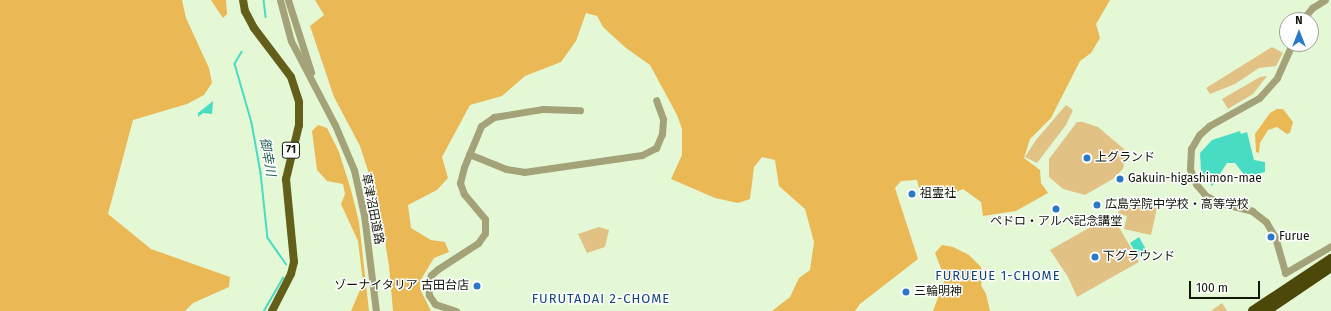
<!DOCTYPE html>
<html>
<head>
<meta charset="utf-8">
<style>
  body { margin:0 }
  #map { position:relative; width:1331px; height:311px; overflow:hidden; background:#e5f8d6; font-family:"Fira Sans","Noto Sans JP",sans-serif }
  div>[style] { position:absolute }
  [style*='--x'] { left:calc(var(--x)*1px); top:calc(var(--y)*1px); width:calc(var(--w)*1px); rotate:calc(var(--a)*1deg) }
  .green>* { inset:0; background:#e2c184 }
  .forest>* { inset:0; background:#eab854 }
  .water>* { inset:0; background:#47dcc3 }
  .stream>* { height:1.5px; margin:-0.75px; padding:0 0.75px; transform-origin:0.75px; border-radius:0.75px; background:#47dcc3 }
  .minor>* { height:7px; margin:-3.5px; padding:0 3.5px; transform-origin:3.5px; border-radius:3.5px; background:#a3a278 }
  .major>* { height:8px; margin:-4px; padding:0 4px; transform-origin:4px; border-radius:4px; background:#635f1b }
  .highway>* { height:10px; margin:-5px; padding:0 5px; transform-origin:5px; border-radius:5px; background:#4b480a }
  .dots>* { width:11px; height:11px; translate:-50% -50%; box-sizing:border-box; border:2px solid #fefefe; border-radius:50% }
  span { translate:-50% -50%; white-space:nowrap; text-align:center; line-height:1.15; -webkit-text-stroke:3px #fefefe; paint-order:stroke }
  .shield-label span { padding:1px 3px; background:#fefefe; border:1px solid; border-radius:3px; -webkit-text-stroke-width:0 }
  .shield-label { font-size:11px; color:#10160a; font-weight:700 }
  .poi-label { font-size:12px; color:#10160a }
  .left { translate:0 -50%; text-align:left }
  .right { translate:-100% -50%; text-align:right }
  .street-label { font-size:12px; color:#10160a }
  .water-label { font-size:13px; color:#225d52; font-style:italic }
  .neighbourhood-label { font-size:13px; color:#134678; letter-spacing:1px }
  .north { position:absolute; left:1279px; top:12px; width:40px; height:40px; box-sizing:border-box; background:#fefefe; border:1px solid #9fa19c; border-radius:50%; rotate:0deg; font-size:11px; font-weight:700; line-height:16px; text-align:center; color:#10160a }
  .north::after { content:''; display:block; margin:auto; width:14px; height:18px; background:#2979c8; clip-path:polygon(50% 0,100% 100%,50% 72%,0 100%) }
  .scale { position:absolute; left:1189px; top:281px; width:71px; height:18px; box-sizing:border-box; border:2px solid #10160a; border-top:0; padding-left:5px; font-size:12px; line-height:14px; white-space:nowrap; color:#10160a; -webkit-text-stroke:3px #fefefe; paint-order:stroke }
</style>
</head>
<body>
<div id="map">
  <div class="green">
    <i style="clip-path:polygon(1272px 47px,1283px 53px,1276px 66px,1259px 68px,1235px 84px,1210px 94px,1206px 88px)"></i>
    <i style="clip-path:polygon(1267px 76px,1253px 94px,1228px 109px,1222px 99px,1260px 77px)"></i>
    <i style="clip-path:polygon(1066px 105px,1073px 110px,1066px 125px,1037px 163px,1025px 157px,1036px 140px)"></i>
    <i style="clip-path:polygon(1077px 122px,1083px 122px,1098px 127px,1124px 149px,1125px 159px,1123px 169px,1113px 179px,1085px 195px,1063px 189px,1049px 177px,1049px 159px)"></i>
    <i style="clip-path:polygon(1121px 200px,1157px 208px,1151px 235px,1124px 229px,1127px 216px,1118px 214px)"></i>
    <i style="clip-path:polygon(1112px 215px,1139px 262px,1077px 297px,1068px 277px,1050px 250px)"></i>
    <i style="clip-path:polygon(599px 227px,609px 230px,605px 247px,587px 253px,578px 234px)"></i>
    <i style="clip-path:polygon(1222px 303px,1227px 311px,1211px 311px)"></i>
  </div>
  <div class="forest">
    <i style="clip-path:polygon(0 0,182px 0,186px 18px,209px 68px,212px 83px,204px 95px,187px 104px,133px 120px,108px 214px,151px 249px,230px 277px,229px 287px,193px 303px,185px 311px,0 311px)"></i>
    <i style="clip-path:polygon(211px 0,226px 0,227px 14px,223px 18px)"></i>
    <i style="clip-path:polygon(315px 0,1110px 0,1096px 24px,1100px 38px,1091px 53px,1080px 61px,1051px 118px,1030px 139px,1024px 158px,1040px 170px,1041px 183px,1048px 193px,1016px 211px,983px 216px,981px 202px,963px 189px,943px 198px,920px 192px,917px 180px,901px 181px,895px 188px,918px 259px,860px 304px,855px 311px,772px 311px,790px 297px,799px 278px,810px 270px,814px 242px,805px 209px,779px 186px,775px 160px,762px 157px,754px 167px,750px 199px,738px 203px,715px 198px,671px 179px,682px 155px,682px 129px,677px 115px,650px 65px,626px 48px,603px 27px,597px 16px,586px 13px,576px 41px,561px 62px,525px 76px,502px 96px,470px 105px,442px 157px,448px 178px,437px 190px,408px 205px,411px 228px,431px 240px,445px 242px,449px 252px,434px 258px,420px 281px,420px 289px,431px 311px,393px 311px,389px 266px,379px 205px,360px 146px,334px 97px,310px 26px,324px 15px)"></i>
    <i style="clip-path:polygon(1277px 109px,1283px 109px,1293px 122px,1290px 133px,1287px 134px,1277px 127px,1268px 130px,1260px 143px,1259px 153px,1256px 152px,1255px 134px,1270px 113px)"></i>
    <i style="clip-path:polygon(318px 125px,327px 128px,339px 152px,351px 190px,359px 222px,369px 311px,351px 311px,363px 283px,358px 241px,341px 204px,345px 194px,343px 184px,327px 181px,317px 170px,312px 131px)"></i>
    <i style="clip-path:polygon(942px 245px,953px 247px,969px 255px,981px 267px,983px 274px,981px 285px,986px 294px,990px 311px,933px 311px,945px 279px,935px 253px)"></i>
  </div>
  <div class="water">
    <i style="clip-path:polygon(213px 101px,212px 114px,203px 113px,198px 117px,198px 113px)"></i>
    <i style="clip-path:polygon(1240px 131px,1241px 134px,1247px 132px,1254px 160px,1265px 162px,1265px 172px,1246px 177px,1235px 163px,1227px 163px,1212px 186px,1201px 171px,1200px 153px,1212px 140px)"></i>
    <i style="clip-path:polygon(1139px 237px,1148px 253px,1139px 258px,1130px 243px)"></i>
  </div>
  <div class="stream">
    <i style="--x:264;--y:0;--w:17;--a:83"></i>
    <i style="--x:242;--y:52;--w:14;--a:120"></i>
    <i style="--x:235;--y:64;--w:61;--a:73.9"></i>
    <i style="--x:252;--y:123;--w:51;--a:79.8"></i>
    <i style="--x:261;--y:173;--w:65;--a:83.9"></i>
    <i style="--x:268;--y:238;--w:32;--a:55"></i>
    <i style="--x:264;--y:311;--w:38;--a:-60"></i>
  </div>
  <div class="minor">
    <i style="--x:280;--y:0;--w:42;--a:75"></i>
    <i style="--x:291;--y:41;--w:95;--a:62.4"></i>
    <i style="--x:335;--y:125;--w:49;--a:67.1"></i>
    <i style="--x:354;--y:170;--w:46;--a:77.5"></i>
    <i style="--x:364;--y:215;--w:97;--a:82.9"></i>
    <i style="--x:288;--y:0;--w:76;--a:72.3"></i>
    <i style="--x:1302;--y:20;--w:16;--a:-50"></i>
    <i style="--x:1312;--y:8;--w:15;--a:-32"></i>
    <i style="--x:1292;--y:44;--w:37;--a:114"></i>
    <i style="--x:1277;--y:78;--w:27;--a:132"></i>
    <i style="--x:1259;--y:98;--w:57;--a:150.8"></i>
    <i style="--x:1209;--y:126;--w:13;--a:138"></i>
    <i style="--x:1199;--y:135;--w:16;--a:120"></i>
    <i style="--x:1191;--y:149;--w:20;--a:93"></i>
    <i style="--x:1190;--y:169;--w:16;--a:68"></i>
    <i style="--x:1196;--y:184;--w:16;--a:50"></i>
    <i style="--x:1206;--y:196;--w:17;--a:25"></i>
    <i style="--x:1221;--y:203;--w:32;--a:14"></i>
    <i style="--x:1252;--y:211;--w:18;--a:38"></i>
    <i style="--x:1266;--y:222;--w:17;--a:59"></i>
    <i style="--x:1275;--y:237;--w:37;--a:74"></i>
    <i style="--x:1285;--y:273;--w:53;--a:-30.4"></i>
    <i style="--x:469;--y:154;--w:40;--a:22"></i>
    <i style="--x:506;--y:169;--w:18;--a:9"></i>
    <i style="--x:524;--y:172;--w:119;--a:-8.2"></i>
    <i style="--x:642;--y:155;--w:16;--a:-27"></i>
    <i style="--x:656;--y:148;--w:15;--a:-67"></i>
    <i style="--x:662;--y:134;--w:15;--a:-86"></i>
    <i style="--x:663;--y:119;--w:20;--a:-110"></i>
    <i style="--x:456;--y:311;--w:22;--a:-162"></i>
    <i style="--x:435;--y:304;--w:11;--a:-124"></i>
    <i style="--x:429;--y:295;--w:11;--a:-95"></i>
    <i style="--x:428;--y:284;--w:9;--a:-72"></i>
    <i style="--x:431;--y:275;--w:9;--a:-41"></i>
    <i style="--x:438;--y:269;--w:48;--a:-33"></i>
    <i style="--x:478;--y:243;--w:12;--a:-55"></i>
    <i style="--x:485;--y:233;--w:14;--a:-90"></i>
    <i style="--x:485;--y:219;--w:33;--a:-130"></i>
    <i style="--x:464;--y:194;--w:12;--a:-110"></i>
    <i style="--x:460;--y:183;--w:16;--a:-76"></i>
    <i style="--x:464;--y:167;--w:44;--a:-67.5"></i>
    <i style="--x:481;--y:126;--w:16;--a:-35"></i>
    <i style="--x:494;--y:117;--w:50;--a:-9.3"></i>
    <i style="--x:543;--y:109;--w:37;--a:2"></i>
  </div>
  <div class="major">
    <i style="--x:243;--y:0;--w:11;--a:80"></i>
    <i style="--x:245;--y:11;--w:19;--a:62"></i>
    <i style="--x:254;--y:28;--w:61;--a:52.9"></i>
    <i style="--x:291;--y:77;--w:26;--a:72"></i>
    <i style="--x:299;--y:102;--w:23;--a:90"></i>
    <i style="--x:299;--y:125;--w:56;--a:103.5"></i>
    <i style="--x:286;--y:179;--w:83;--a:84.5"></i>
    <i style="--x:294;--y:262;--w:12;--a:104"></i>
    <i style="--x:291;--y:274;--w:42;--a:117.2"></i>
  </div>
  <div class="highway">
    <i style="--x:1253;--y:311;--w:94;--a:-33.7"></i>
    <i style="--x:1266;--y:311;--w:78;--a:-34.1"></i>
  </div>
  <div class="dots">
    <i style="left:1087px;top:158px;background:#2979c8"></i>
    <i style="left:1120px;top:179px;background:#2979c8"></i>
    <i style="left:912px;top:194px;background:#2979c8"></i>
    <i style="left:1097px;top:205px;background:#2979c8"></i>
    <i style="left:1056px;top:209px;background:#2979c8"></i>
    <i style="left:1271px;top:237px;background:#2979c8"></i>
    <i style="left:1095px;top:257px;background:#2979c8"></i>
    <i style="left:477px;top:286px;background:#2979c8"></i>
    <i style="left:906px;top:292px;background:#2979c8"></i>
  </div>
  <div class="shield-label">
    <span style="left:291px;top:150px">71</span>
  </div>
  <div class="poi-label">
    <span class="left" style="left:1095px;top:158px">上グランド</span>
    <span class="left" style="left:1128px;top:179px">Gakuin-higashimon-mae</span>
    <span class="left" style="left:920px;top:194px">祖霊社</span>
    <span class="left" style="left:1105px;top:205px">広島学院中学校・高等学校</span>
    <span style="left:1056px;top:222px">ペドロ・アルペ記念講堂</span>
    <span class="left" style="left:1279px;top:237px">Furue</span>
    <span class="left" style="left:1103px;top:257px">下グラウンド</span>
    <span class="right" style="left:469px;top:286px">ゾーナイタリア 古田台店</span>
    <span class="left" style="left:914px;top:292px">三輪明神</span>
  </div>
  <div class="street-label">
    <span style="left:372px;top:209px;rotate:79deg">草津沼田道路</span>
  </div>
  <div class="water-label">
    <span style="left:267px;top:157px;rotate:80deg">御幸川</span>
  </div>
  <div class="neighbourhood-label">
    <span style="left:998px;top:276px">FURUEUE 1-CHOME</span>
    <span style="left:601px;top:299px">FURUTADAI 2-CHOME</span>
  </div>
  <div class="north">N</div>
  <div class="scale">100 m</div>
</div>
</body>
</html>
